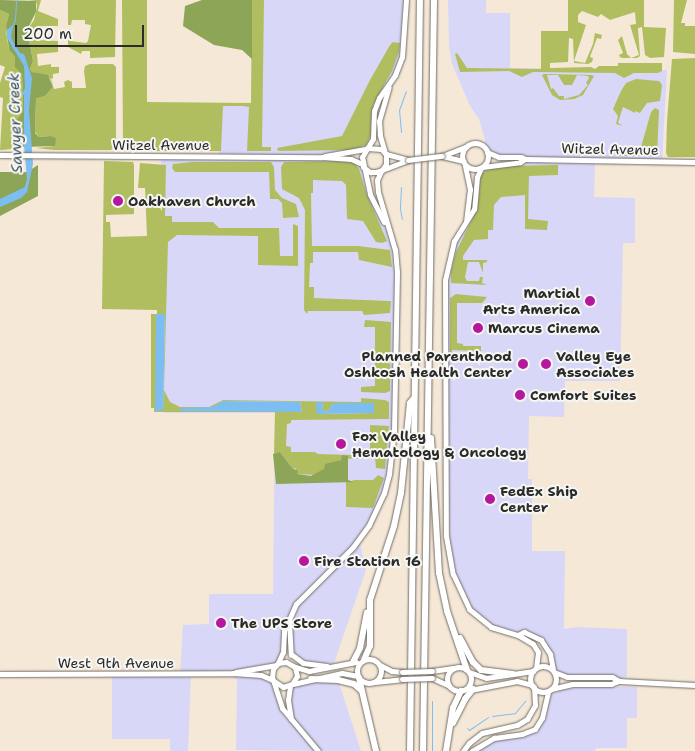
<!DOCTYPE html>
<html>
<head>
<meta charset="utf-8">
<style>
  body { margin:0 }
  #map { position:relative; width:695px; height:751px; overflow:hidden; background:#f5e8d7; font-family:"Shantell Sans",sans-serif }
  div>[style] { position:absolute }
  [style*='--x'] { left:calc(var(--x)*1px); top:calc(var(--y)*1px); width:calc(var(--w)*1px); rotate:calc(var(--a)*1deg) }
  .built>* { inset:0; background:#d8d7f8 }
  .green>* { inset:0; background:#b0be60 }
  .forest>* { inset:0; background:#8ca556 }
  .water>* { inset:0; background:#7dbef2 }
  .stream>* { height:1px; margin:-0.5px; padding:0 0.5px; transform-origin:0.5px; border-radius:0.5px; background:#7dbef2 }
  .roads { filter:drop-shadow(0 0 1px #726d67) drop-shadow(0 0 1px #726d67) }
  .secondary>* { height:5px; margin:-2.5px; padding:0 2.5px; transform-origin:2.5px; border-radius:2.5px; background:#fff }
  .secondary>.ring { margin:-2.5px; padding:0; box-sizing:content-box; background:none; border:5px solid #fff; border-radius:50% }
  .highway>* { height:6px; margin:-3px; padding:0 3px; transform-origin:3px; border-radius:3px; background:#fff }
  .bridges { filter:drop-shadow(0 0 1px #726d67) drop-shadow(0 0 1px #726d67) }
  .secondary-bridge>* { height:5px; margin:-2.5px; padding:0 2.5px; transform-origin:2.5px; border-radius:2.5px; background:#fff }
  .dots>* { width:14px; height:14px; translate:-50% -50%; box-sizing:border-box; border:2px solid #f6f6f2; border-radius:50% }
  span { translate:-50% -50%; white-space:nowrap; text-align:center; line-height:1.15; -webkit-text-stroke:4px #f6f6f2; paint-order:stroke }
  .street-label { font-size:14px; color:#2b2b2b }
  .poi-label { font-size:14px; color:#2b2b2b; font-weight:700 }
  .left { translate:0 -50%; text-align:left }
  .right { translate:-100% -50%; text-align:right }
  .water-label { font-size:15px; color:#445767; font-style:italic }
  .scale { position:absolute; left:15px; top:25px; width:129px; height:22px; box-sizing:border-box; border:2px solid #2b2b2b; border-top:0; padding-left:6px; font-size:15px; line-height:18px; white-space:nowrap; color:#2b2b2b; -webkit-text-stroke:4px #f6f6f2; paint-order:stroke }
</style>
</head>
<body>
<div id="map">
  <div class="built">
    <i style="clip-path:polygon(252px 0,406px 0,402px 57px,375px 106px,373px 137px,366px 149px,332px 154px,362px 164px,367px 185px,395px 249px,394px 417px,388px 483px,359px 539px,366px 570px,333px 666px,306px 663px,291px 654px,289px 622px,284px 631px,283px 652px,278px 663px,235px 673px,256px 675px,273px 680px,277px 696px,291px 719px,288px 700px,292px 684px,338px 680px,361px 751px,236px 750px,237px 679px,233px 679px,233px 673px,191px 674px,188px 751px,170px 751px,170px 739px,112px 739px,112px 674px,180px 674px,183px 625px,209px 624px,209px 594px,273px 594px,275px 413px,164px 413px,157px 314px,161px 156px,219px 156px,220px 103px,251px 103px)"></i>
    <i style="clip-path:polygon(448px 0,486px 0,486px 13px,510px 13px,510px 68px,667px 70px,662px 162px,595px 161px,594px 197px,635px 198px,635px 243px,623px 243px,620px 381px,565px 381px,564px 417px,529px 416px,528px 479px,532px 479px,532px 551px,565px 551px,564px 629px,577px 627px,627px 629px,627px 676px,619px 681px,612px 677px,573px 678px,554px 672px,546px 645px,530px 634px,518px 635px,484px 624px,465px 601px,448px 551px,445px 280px,451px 250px,473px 212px,476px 180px,482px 167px,524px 159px,502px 158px,487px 152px,485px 148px,485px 140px,479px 119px,470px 106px,452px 64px,449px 46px)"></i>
    <i style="clip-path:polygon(585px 686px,637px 687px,637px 718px,627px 718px,627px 748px,596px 748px,595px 751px,477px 751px,494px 741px,524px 737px,534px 732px,545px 719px,550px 695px,561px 690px)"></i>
  </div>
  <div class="green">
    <i style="clip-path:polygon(28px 0,41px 0,38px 11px,58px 19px,58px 26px,44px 26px,38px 27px,37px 30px,37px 40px,58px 41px,58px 52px,37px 54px,38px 66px,51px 64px,51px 67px,59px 67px,59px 73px,53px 74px,53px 78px,51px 79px,54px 89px,65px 87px,64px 82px,68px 80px,72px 82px,72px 88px,86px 88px,84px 71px,85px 66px,90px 64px,113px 64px,116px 67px,116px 145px,111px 150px,54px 150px,36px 148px,55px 146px,50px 136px,39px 137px,35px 132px,36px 97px,45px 96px,53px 87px,50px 78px,32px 72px,30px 69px,33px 61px,27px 30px,34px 20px,37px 6px,36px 1px)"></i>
    <i style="clip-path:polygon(68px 0,116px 0,115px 57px,90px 58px,90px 51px,82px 51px,81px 54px,68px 47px,68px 29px,71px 29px,71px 41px,86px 43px,88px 41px,91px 25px,85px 24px,85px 20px,72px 20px,71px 25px,68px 25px)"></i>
    <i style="clip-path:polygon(122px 0,147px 0,147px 102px,251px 103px,252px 0,264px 0,262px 147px,271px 147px,271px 151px,247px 151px,249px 107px,243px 106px,223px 106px,221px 151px,128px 151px,123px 147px)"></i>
    <i style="clip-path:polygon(568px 0,644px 0,644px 27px,666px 28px,664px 57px,650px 58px,645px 55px,642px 27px,638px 28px,640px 56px,637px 58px,622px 58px,620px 57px,619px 55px,623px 53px,618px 40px,622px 36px,627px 54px,631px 58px,639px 55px,630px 25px,636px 24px,635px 12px,610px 20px,601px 14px,598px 17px,582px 11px,578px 15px,578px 22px,586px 25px,574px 61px,585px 63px,593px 44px,595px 33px,602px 35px,601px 39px,597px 38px,590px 57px,593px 58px,592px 62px,588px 64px,574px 63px,573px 39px,569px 38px,568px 62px,550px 63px,550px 68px,591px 67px,595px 69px,599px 66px,618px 66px,618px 63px,662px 63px,662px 71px,658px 73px,634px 73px,624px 78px,615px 73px,533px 72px,522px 77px,509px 71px,460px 72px,455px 54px,457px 53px,467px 68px,541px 69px,541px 31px,568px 31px)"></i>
    <i style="clip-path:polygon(674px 0,687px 0,681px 23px,685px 23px,685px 26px,695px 26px,695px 54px,673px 52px)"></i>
    <i style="clip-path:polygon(0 10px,9px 14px,6px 27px,7px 38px,9px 50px,15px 57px,15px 64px,22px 74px,23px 113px,19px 117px,22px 129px,14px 136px,16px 147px,19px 148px,2px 150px,0 150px,3px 98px,0 97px,0 83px,5px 67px,0 65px)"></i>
    <i style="clip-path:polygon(393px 42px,400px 43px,399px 52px,392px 71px,373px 105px,371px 136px,366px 145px,352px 150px,278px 151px,277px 148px,342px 136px,370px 80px,390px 45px)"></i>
    <i style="clip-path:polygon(695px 58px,695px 157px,668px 157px,666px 153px,667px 121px,672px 59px)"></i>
    <i style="clip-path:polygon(evenodd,544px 74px,592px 75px,594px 76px,583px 95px,574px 99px,560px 100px,552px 95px,542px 75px,544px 74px,547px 75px,558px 75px,564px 85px,572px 85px,577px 75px,588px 76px,589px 78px,586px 83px,588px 85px,579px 95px,564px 99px,564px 96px,559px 96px,553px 88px,551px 89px,547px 75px)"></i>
    <i style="clip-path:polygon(636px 79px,659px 81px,662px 85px,660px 101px,647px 103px,640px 113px,635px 111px,635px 113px,623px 107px,618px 123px,623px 126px,616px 124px,618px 116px,613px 109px,621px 91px,626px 83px)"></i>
    <i style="clip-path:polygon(655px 108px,659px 110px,657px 156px,619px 156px,621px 150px,636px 150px,641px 147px,651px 112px)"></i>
    <i style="clip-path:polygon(evenodd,104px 161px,133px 162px,134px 165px,134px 214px,106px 215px,106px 222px,110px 222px,111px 237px,147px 236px,145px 188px,138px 188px,140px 163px,166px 165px,165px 216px,172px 216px,172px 222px,213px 222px,219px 228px,279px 228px,280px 256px,293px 256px,293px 224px,298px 226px,298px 266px,258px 265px,258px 236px,177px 235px,168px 242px,164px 390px,170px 402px,180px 407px,209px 407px,223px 400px,361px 402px,361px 398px,385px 400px,389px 402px,389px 419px,291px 420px,291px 423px,287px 424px,286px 446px,291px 447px,291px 452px,315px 452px,318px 454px,352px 455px,359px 448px,360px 452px,370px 451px,370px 425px,389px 426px,385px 469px,376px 468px,375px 458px,342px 459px,316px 475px,297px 474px,296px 468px,293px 469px,280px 452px,274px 454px,275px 412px,154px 412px,154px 408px,151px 408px,151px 314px,157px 314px,157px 310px,102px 309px,104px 161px,156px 314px,165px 314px,163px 411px,156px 314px,104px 161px,223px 401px,300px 402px,302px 411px,180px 411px,214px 407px,223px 401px,104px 161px,323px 402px,322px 409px,327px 412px,334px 403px,374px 403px,374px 413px,317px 414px,323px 402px)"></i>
    <i style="clip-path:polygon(343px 161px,354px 163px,359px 169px,367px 195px,387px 241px,382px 243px,376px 242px,363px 221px,347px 219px,346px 185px,342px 181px,313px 180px,313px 193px,311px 193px,312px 246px,358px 246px,390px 250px,392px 267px,359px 260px,358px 252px,313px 252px,313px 263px,310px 263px,309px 287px,314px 287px,314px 298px,389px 301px,391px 301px,390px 313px,364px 315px,362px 311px,308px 311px,307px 314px,304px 310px,305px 210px,299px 198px,282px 189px,281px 167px,284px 162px)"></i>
    <i style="clip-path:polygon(193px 162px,271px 162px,274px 167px,275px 190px,282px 198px,296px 204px,299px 217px,283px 218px,282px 203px,278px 199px,270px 199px,269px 172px,175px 172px,172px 168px,173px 164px)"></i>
    <i style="clip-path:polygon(558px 165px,558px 175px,529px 176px,528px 219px,548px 221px,547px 230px,525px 229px,525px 195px,501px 197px,494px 205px,493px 230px,488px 230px,488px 239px,474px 240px,463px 256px,463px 260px,487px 260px,487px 262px,483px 263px,483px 273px,479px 262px,468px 262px,465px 277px,467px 281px,479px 281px,480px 277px,483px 277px,482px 283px,487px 285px,451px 283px,451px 272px,456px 252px,477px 209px,481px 174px,487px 170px,507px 166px)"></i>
    <i style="clip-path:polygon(456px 294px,487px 297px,482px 303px,457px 303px,457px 343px,463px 344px,463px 346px,481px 346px,481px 351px,452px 350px,452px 354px,450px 353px,450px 298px)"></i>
    <i style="clip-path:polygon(365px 320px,391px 322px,390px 391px,385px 393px,361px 392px,361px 387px,375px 386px,375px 327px,364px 327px)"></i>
    <i style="clip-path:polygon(378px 475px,384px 478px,373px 508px,346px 507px,346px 482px,354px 481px,352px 480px,373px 480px)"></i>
  </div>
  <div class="forest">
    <i style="clip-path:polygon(0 0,36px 1px,36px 12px,27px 30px,33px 61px,30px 69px,32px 72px,48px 75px,53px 87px,45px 96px,36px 98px,35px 133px,39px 137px,50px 136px,56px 138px,55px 146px,23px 147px,16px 147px,13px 143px,13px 138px,22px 129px,16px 121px,23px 112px,22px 74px,15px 67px,15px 57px,9px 50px,6px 26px,9px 14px,0 10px)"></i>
    <i style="clip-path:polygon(202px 0,252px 0,252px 59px,242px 50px,214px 45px,183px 26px,185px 6px)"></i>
    <i style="clip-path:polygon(38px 165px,38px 196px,0 216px,0 172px,27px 172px)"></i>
    <i style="clip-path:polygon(280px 452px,293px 469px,298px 470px,297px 474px,311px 476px,324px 469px,325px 464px,341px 460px,342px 455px,348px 456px,348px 480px,354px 482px,276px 484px,273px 454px)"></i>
  </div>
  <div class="water">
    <i style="clip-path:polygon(13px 25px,11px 38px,20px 53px,24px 54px,32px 78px,29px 110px,33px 164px,27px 192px,21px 198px,0 207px,0 199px,25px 187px,27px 179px,24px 145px,24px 95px,22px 95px,25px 88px,24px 66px,7px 38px,7px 30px)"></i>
    <i style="clip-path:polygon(156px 314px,165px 314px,163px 411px,155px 411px)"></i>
    <i style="clip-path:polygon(223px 401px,300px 402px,302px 412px,180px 411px,180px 408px,213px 407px)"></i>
    <i style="clip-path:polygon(316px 402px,323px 402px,322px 409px,327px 412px,334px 403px,374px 403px,374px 413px,317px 414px)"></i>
  </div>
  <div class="stream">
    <i style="--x:12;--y:26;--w:7;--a:-63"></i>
    <i style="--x:15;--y:20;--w:20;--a:-87"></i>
    <i style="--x:401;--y:132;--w:22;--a:-95"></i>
    <i style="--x:399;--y:110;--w:20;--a:-70"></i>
    <i style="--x:401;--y:187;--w:22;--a:93"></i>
    <i style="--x:400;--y:209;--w:10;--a:79"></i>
    <i style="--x:432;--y:701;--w:50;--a:90"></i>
    <i style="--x:492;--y:716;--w:23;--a:-7"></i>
    <i style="--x:515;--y:713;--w:16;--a:-50"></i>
    <i style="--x:467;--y:728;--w:3;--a:45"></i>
    <i style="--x:469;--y:730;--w:23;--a:-34"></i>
  </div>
  <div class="roads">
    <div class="secondary">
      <i class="ring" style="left:462px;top:143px;width:21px;height:21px"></i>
      <i style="--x:487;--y:152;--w:13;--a:23"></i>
      <i style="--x:499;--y:157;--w:22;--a:0"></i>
      <i style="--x:521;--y:157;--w:4;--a:27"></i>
      <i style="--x:525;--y:159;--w:170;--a:1"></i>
      <i style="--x:385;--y:153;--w:19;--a:-106"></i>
      <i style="--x:380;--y:135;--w:14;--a:-94"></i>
      <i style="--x:379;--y:121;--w:35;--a:-74"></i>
      <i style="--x:386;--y:154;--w:23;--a:15"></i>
      <i style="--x:0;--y:155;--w:322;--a:0.4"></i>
      <i style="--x:322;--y:157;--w:29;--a:4"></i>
      <i style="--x:351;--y:159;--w:12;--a:24"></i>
      <i style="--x:325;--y:156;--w:41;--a:-9.9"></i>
      <i style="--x:442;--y:156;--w:26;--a:-21"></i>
      <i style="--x:442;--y:156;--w:22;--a:13"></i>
      <i style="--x:465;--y:166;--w:24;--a:78"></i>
      <i style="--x:470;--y:189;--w:32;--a:97"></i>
      <i style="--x:363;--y:167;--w:9;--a:36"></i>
      <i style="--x:370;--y:172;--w:6;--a:0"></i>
      <i style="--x:376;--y:172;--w:6;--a:-18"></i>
      <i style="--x:382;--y:170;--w:7;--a:-56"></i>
      <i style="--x:386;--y:164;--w:10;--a:-90"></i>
      <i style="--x:386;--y:154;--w:7;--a:-135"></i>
      <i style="--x:381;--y:149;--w:14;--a:-176"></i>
      <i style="--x:482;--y:167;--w:38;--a:-7"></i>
      <i style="--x:520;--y:162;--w:6;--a:-31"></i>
      <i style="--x:481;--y:168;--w:10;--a:114"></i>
      <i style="--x:477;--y:177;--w:32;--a:95"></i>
      <i style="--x:474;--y:209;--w:38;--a:122"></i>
      <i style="--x:454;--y:241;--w:40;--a:103"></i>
      <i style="--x:445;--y:280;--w:256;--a:89.8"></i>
      <i style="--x:446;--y:536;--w:39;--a:80"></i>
      <i style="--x:453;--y:574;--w:38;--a:65"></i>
      <i style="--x:469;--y:609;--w:28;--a:39"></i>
      <i style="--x:491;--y:627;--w:28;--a:17"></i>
      <i style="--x:518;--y:635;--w:17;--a:31"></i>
      <i style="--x:533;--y:644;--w:9;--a:58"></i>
      <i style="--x:538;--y:652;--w:16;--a:97"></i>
      <i style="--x:382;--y:170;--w:28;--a:-21"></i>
      <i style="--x:384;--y:222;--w:31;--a:-117"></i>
      <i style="--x:370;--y:194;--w:38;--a:-102"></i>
      <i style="--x:362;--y:157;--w:21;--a:-59"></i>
      <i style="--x:373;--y:139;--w:28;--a:-88"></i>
      <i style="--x:374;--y:111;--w:14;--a:-69"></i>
      <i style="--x:379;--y:98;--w:28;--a:-55"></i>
      <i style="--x:395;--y:75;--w:19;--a:-69"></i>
      <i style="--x:402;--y:57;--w:57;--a:-86"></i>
      <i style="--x:289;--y:621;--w:34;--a:87"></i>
      <i style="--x:518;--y:635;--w:7;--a:-27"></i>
      <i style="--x:524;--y:632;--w:19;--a:25"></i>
      <i style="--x:541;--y:640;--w:17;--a:57"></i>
      <i style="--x:550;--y:654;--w:16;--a:79"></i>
      <i style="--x:291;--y:654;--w:15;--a:37"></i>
      <i style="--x:303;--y:663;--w:24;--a:7"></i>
      <i class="ring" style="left:357px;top:659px;width:19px;height:19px"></i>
      <i style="--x:278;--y:663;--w:12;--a:-66"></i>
      <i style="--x:283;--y:652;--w:21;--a:-87"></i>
      <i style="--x:284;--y:631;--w:30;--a:-66"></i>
      <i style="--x:296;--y:604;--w:81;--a:-45"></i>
      <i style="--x:353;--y:547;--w:27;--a:-54"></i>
      <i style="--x:369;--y:525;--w:35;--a:-65"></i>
      <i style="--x:384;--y:493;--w:20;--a:-75"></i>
      <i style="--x:389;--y:474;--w:44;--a:-83.5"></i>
      <i style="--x:394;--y:430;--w:158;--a:-88.9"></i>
      <i style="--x:397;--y:272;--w:22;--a:-95"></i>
      <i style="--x:395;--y:250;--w:60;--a:-106.3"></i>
      <i style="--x:378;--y:192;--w:12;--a:-95"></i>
      <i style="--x:377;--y:180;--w:10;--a:-66"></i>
      <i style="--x:380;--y:665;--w:13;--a:27"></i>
      <i style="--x:392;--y:671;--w:10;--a:6"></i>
      <i class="ring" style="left:530px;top:666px;width:21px;height:21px"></i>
      <i class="ring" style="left:447px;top:667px;width:19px;height:19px"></i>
      <i style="--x:295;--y:667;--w:15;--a:16"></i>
      <i style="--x:309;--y:671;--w:48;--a:-10.8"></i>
      <i style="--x:432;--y:671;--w:21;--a:-8"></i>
      <i style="--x:236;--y:672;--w:41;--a:-9.9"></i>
      <i style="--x:469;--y:672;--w:18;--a:19"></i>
      <i style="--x:486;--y:678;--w:48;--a:-8.5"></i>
      <i style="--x:554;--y:672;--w:14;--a:21"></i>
      <i style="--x:567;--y:677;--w:45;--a:0"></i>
      <i style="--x:612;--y:677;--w:8;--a:30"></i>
      <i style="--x:619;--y:681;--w:76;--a:3"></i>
      <i style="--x:0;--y:674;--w:233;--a:-0.2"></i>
      <i style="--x:233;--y:673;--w:28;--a:4"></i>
      <i style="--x:261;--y:675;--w:13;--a:23"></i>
      <i style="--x:432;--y:678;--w:17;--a:24"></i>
      <i style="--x:274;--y:681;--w:11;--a:34"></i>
      <i style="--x:283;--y:687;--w:9;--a:-18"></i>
      <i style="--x:292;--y:684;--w:9;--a:-58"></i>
      <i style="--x:297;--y:676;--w:9;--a:-103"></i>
      <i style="--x:295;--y:667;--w:10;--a:-151"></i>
      <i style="--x:286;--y:662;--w:8;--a:173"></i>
      <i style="--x:278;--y:663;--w:8;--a:130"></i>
      <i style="--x:273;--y:669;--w:8;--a:97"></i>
      <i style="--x:272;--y:677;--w:33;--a:72"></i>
      <i style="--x:282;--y:708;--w:56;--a:50.1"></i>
      <i style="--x:375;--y:682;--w:27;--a:-6"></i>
      <i style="--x:293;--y:684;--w:50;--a:-12.7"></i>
      <i style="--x:342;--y:673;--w:16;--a:11"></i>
      <i style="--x:290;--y:686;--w:14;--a:98"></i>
      <i style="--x:288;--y:700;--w:19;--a:81"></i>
      <i style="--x:551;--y:689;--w:22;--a:-13"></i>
      <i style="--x:572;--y:684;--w:39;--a:0"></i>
      <i style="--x:611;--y:684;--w:9;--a:-21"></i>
      <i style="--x:470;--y:690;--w:48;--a:-10.8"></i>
      <i style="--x:517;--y:681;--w:16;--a:15"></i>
      <i style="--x:463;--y:751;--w:10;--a:-53"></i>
      <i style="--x:469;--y:743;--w:16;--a:-38"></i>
      <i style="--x:482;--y:733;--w:36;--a:-13"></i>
      <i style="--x:517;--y:725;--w:12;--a:-31"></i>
      <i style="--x:527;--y:719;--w:16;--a:-60"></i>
      <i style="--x:535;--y:705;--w:18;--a:-93"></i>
      <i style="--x:472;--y:751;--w:26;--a:-31"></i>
      <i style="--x:494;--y:738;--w:28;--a:-8"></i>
      <i style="--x:522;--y:734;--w:14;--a:-21"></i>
      <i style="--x:535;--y:729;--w:13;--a:-58"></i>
      <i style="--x:542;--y:718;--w:28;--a:-77"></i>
    </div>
    <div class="highway">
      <i style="--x:431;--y:438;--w:135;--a:86.6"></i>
      <i style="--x:439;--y:573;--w:39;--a:78"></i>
      <i style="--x:447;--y:611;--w:62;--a:71.3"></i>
      <i style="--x:460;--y:638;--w:27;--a:62"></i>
      <i style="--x:473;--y:662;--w:11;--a:45"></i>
      <i style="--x:481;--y:670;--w:32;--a:7"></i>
      <i style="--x:364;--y:660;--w:15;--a:-67"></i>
      <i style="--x:370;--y:646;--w:46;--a:-90"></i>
      <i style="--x:370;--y:600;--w:78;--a:-72"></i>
      <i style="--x:394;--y:526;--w:34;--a:-78"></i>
      <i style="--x:401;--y:493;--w:90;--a:-84.3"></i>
      <i style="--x:410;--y:403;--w:6;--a:-51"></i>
      <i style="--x:353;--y:662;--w:16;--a:-63"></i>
      <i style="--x:360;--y:648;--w:36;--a:-79"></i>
      <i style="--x:359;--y:678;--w:75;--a:76.9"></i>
      <i style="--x:311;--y:679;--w:27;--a:2"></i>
      <i style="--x:338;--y:680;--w:16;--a:14"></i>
      <i style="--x:354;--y:684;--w:9;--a:41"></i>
      <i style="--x:453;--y:723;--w:27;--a:-63"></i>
      <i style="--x:465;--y:699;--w:13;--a:-51"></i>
      <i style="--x:410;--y:751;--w:751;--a:-89.24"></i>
      <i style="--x:423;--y:751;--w:751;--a:-89.16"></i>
      <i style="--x:446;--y:751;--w:44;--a:-80.8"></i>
      <i style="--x:453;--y:708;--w:19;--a:-65"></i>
    </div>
  </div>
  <div class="bridges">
    <div class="secondary-bridge">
      <i style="--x:408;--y:160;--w:34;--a:-7"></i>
      <i style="--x:402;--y:672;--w:30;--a:-2"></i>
      <i style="--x:402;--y:679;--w:30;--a:-2"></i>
    </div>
  </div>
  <div class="dots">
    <i style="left:118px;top:201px;background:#b5179e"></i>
    <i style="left:590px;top:301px;background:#b5179e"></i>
    <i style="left:478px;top:328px;background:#b5179e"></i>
    <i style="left:523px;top:364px;background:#b5179e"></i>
    <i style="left:546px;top:364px;background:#b5179e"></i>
    <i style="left:520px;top:395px;background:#b5179e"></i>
    <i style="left:341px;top:444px;background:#b5179e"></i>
    <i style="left:490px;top:499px;background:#b5179e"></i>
    <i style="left:304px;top:561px;background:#b5179e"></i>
    <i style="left:221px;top:623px;background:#b5179e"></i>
  </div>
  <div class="street-label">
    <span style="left:161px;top:145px">Witzel Avenue</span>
    <span style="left:610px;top:149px;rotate:1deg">Witzel Avenue</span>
    <span style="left:116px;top:663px">West 9th Avenue</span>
  </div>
  <div class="poi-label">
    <span class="left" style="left:128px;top:201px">Oakhaven Church</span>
    <span class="right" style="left:580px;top:301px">Martial<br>Arts America</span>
    <span class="left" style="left:488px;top:328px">Marcus Cinema</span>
    <span class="right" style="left:512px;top:364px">Planned Parenthood<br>Oshkosh Health Center</span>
    <span class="left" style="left:556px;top:364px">Valley Eye<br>Associates</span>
    <span class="left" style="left:530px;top:395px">Comfort Suites</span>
    <span class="left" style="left:352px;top:444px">Fox Valley<br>Hematology &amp; Oncology</span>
    <span class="left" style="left:500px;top:499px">FedEx Ship<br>Center</span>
    <span class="left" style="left:314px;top:561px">Fire Station 16</span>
    <span class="left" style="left:231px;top:623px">The UPS Store</span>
  </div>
  <div class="water-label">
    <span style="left:16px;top:123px;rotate:-92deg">Sawyer Creek</span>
  </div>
  <div class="scale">200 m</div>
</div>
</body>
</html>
